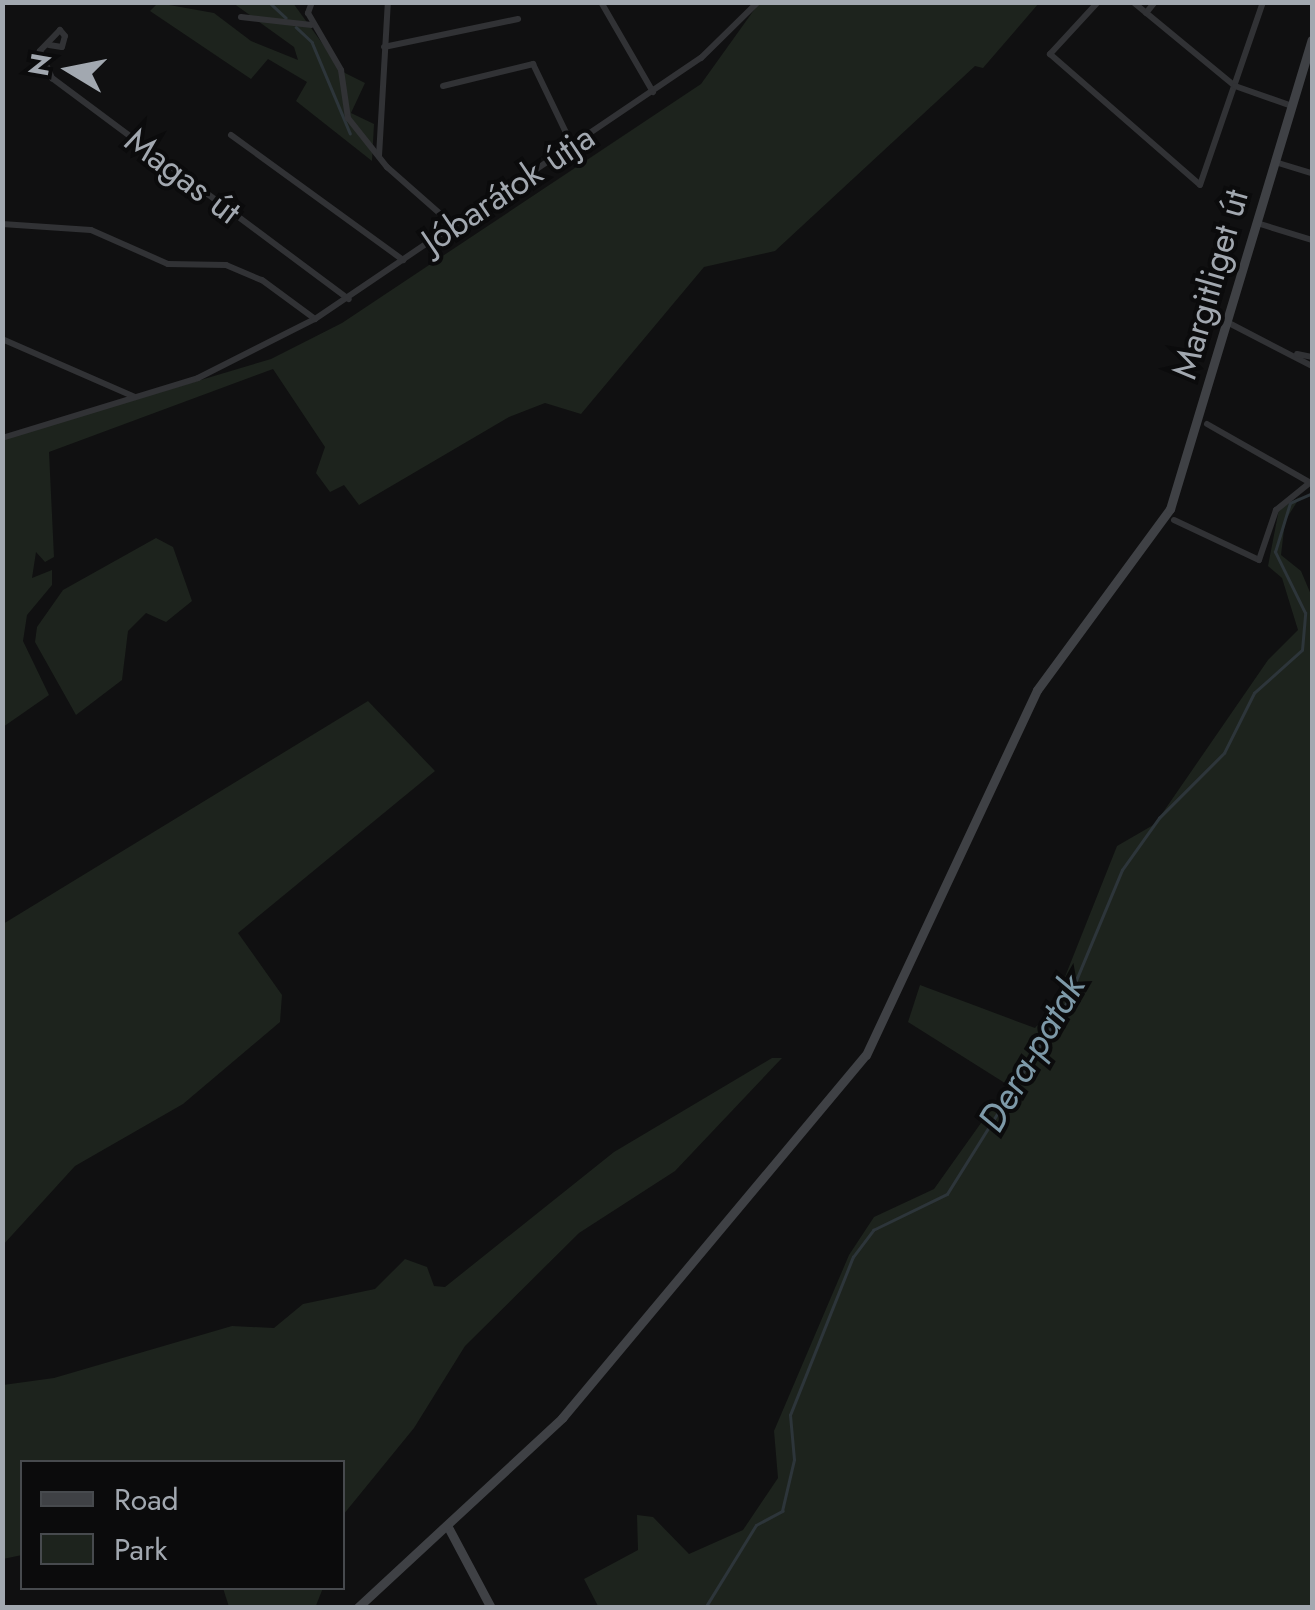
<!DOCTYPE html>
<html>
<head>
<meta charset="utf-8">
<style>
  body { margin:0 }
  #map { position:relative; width:1315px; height:1610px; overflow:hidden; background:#101011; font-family:Jost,sans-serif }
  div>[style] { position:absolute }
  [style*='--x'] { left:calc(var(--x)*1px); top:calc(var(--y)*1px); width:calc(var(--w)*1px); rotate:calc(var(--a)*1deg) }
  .green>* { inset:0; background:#1d231d }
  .stream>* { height:2.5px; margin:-1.25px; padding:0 1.25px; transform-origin:1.25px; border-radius:1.25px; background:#2d353a }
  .minor>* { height:6px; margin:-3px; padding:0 3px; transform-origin:3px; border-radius:3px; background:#313235 }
  .secondary>* { height:9px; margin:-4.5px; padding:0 4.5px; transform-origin:4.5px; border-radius:4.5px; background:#3f4145 }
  span { translate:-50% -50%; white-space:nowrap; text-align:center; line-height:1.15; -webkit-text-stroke:8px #0b0b0c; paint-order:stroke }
  .street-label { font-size:35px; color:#a2a8b0 }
  .water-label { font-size:38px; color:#7d99a8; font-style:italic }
  .frame { position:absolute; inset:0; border:5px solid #a2a8b0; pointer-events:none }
  .legend { position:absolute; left:20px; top:1460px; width:325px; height:130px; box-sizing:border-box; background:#0b0b0c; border:2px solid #474a4e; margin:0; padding:12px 18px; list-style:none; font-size:30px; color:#a2a8b0 }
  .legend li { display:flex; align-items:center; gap:20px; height:50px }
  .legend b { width:50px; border:2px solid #474a4e }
  .north { position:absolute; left:20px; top:20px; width:100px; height:100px; -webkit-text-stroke:8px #0b0b0c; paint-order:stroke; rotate:280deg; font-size:28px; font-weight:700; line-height:40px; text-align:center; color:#a2a8b0 }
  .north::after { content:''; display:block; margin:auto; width:35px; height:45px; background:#a2a8b0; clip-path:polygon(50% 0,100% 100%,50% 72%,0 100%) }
</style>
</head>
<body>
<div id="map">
  <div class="green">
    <i style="clip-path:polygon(158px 3px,214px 13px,251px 41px,298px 60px,294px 47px,233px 3px,293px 3px,343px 72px,365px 83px,351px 113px,374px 124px,372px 161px,296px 101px,307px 82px,268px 59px,251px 79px,150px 11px)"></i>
    <i style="clip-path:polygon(759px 3px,1039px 3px,983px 68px,975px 66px,775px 251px,704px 267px,581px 414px,545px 403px,509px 417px,359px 505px,344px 485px,330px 492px,316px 473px,325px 447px,273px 369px,49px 452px,54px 557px,45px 562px,36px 552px,32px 578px,52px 570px,52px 585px,27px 615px,23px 641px,49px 695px,3px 727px,3px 439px,271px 359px,342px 323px,701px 84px)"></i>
    <i style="clip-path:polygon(1300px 497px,1285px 521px,1281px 555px,1301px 571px,1312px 597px,1312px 1607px,599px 1608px,584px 1579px,638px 1550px,637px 1515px,653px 1517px,689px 1554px,743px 1530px,778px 1478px,774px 1431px,849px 1255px,874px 1217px,934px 1189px,1008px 1085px,908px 1022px,920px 985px,1035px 1028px,1053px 1007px,1117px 846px,1155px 824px,1268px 660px,1298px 630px,1282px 578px,1268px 566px,1279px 509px)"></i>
    <i style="clip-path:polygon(156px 538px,173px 547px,192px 601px,166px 622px,146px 613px,128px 631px,122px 680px,76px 715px,35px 642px,37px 627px,63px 590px)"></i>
    <i style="clip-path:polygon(368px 701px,435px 771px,238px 933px,282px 995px,280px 1022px,183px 1104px,75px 1166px,3px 1245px,3px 924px)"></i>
    <i style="clip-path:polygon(772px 1058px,782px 1058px,675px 1171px,579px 1233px,465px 1346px,414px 1428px,343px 1515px,342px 1462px,22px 1462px,22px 1555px,3px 1559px,3px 1385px,54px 1378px,232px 1326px,274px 1328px,303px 1304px,375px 1289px,405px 1259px,427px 1267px,434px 1286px,445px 1287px,614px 1152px)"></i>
    <i style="clip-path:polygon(223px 1588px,323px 1588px,315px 1608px,229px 1607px)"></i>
  </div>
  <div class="stream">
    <i style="--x:269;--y:2;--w:23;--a:43"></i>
    <i style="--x:296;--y:27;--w:22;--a:43"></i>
    <i style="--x:312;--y:42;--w:99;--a:67.3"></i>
    <i style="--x:705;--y:1608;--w:97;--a:-58.4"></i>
    <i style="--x:756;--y:1525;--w:30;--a:-28"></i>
    <i style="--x:782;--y:1511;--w:52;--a:-76.8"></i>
    <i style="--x:794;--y:1460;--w:45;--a:-95.1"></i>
    <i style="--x:790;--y:1415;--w:170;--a:-68.3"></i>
    <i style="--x:853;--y:1257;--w:34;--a:-53"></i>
    <i style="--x:873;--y:1230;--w:82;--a:-25.9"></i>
    <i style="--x:947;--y:1194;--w:226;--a:-58"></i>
    <i style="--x:1067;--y:1002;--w:143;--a:-67.4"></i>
    <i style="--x:1122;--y:870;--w:64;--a:-54.6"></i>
    <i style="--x:1159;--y:818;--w:92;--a:-45"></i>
    <i style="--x:1224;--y:753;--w:67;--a:-63.4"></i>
    <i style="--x:1254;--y:693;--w:64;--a:-41.9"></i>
    <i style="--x:1302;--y:650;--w:37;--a:-85"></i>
    <i style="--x:1305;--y:613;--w:68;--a:-116.2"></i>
    <i style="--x:1275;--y:552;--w:51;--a:-73"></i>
    <i style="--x:1290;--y:503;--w:24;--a:-24"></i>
  </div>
  <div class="minor">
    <i style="--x:312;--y:2;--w:12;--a:110"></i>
    <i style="--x:308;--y:13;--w:66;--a:59.9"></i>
    <i style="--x:341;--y:70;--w:49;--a:81.7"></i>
    <i style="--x:348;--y:118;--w:63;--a:51.5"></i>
    <i style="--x:387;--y:167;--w:89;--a:41.4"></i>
    <i style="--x:601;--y:2;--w:104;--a:60"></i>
    <i style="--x:1098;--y:2;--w:71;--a:132.7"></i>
    <i style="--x:1050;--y:54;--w:199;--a:41.1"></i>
    <i style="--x:1200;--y:185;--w:194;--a:-71"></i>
    <i style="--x:1133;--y:2;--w:132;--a:39.5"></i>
    <i style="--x:1235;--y:86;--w:60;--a:19.3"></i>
    <i style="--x:1146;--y:13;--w:14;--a:-51"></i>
    <i style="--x:241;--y:17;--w:71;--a:6.4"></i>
    <i style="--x:49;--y:45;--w:13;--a:9"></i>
    <i style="--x:62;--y:47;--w:11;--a:-75"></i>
    <i style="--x:65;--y:36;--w:8;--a:-130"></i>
    <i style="--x:60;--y:30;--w:29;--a:134"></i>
    <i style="--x:40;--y:51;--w:30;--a:66"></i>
    <i style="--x:52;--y:78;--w:370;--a:36.7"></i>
    <i style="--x:384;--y:47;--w:137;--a:-11.8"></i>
    <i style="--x:443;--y:86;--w:93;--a:-13.7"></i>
    <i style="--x:533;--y:64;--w:90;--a:64.3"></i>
    <i style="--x:231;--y:135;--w:213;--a:36"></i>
    <i style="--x:379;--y:156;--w:154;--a:-86.7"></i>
    <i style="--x:1275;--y:162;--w:39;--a:17"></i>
    <i style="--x:1257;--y:223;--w:58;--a:17.2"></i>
    <i style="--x:2;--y:224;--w:89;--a:3.9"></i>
    <i style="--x:91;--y:230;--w:84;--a:23.8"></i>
    <i style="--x:168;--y:264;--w:58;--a:1"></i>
    <i style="--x:226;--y:265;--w:39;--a:23"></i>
    <i style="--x:262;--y:280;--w:66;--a:36.3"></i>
    <i style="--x:1227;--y:322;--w:96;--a:27.4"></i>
    <i style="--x:2;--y:339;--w:145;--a:23.6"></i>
    <i style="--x:1297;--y:354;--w:15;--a:11"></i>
    <i style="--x:1207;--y:424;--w:120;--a:29.6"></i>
    <i style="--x:2;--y:438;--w:205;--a:-17"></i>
    <i style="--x:198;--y:378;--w:131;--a:-26.8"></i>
    <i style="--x:315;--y:319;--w:466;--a:-34.1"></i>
    <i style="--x:701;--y:58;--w:80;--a:-44.5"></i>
    <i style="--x:1174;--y:520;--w:94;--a:25.2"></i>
    <i style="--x:1259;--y:560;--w:53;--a:-71.2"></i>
    <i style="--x:1276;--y:510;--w:46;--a:-38.9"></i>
  </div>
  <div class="secondary">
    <i style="--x:448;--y:1527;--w:92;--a:62"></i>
    <i style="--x:357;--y:1608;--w:280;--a:-42.8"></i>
    <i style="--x:562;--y:1418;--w:473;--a:-50.1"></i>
    <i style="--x:866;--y:1055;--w:403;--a:-64.9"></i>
    <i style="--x:1037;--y:690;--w:225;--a:-53.7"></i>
    <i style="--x:1170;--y:509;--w:490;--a:-73.2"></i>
  </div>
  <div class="street-label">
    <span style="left:183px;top:176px;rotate:37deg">Magas út</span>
    <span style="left:508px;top:189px;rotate:-34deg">Jóbarátok útja</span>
    <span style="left:1210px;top:284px;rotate:-74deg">Margitliget út</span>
  </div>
  <div class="water-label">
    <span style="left:1031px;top:1053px;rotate:-60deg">Dera-patak</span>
  </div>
  <div class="frame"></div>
  <ul class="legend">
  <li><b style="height:12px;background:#3f4145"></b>Road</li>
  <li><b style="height:28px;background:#1d231d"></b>Park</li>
  </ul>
  <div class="north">N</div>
</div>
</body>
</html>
